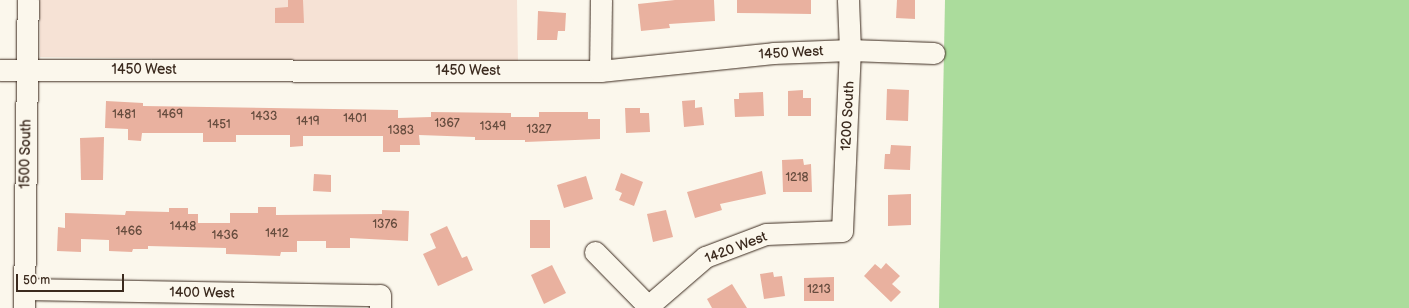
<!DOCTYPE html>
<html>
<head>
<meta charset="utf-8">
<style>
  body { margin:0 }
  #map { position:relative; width:1409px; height:308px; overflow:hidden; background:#fbf7ec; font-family:"Balsamiq Sans",sans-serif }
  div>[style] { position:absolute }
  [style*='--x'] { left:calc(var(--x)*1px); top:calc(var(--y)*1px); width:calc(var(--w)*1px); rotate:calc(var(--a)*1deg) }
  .built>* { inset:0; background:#f6e2d5 }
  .green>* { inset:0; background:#abdc9c }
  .building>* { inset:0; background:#e9b19f }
  .roads { filter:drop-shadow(0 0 1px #3b2a1e) drop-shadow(0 0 1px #3b2a1e) }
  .minor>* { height:21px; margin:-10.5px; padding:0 10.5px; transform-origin:10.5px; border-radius:10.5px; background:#fbf7ec }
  span { translate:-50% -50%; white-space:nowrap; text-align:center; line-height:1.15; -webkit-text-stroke:3.5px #fbf7ec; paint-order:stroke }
  .number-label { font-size:12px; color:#664c3e }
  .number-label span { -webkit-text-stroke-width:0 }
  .street-label { font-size:14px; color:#3b2a1e }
  .scale { position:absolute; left:16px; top:274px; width:108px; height:18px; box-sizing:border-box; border:2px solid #3b2a1e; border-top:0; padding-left:5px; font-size:12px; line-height:14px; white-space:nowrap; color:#3b2a1e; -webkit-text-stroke:3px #fbf7ec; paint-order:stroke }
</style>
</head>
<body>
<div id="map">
  <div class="built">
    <i style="clip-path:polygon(40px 0,517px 0,518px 63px,40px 57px)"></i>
  </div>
  <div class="green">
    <i style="clip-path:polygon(945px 0,1409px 0,1409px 308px,939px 308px)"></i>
  </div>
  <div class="building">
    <i style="clip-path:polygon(288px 0,303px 0,304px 23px,275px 23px,275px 8px,288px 7px)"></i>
    <i style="clip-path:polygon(675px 0,714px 0,715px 21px,669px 24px,670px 28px,641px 31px,638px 4px)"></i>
    <i style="clip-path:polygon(737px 0,811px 0,811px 14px,737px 13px)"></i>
    <i style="clip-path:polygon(897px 0,915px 0,915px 19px,896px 18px)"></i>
    <i style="clip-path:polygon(538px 11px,566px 13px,565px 31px,558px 31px,557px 40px,537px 40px)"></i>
    <i style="clip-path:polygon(887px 89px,909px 90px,908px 121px,886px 120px)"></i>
    <i style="clip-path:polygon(803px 90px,803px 98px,811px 98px,811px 116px,788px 116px,788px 91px)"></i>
    <i style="clip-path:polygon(763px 92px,764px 116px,735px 117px,734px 99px,739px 99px,739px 93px)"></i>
    <i style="clip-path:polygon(695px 100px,695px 108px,702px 107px,704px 125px,684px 127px,682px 101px)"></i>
    <i style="clip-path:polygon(106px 101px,143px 103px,143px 106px,398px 110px,398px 118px,431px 117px,431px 112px,511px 113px,511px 117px,539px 117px,539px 112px,588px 112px,588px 119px,600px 119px,600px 139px,525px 142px,525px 140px,475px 140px,475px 137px,419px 135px,420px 145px,400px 145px,400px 152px,383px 152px,383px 136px,303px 136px,303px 146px,290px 147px,290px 135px,236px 135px,236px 142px,203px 142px,203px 133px,142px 133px,141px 141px,128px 140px,128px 129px,105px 128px)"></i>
    <i style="clip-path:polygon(625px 108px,640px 108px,640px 113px,649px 113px,650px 132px,626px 133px)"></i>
    <i style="clip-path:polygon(104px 137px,103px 180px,81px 180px,80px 138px)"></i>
    <i style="clip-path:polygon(891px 145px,911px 146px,910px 170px,884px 169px,885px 154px,890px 154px)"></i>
    <i style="clip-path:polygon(803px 159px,804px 165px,811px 164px,812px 192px,783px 192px,782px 160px)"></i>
    <i style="clip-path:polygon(762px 171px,766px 194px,720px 204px,722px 210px,695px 218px,687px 192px)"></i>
    <i style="clip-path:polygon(621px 173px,643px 182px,634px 206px,619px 200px,622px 193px,615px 190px)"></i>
    <i style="clip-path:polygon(314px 174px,331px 175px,331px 192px,313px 191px)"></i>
    <i style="clip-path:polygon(586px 176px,593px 199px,564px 208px,557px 185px)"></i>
    <i style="clip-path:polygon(911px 194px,911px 225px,888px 226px,888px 195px)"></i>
    <i style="clip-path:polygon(258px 207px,276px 207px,276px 215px,382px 214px,382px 210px,409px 211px,408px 241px,350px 238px,350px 248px,326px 248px,326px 241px,297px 241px,297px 252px,281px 252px,280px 256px,226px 254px,226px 248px,148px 246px,148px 249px,133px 249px,132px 252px,109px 251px,109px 240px,81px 239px,81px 252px,57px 251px,58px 227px,65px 228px,65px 213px,125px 215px,126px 211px,169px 212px,169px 208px,188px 208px,188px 214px,198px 214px,198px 223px,230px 223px,230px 213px,258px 213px)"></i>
    <i style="clip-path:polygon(666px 210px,673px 237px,653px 242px,647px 214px)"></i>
    <i style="clip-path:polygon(530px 220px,550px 220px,550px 248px,530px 248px)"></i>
    <i style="clip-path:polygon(447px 226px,462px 258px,467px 256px,473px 270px,438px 286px,423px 254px,436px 248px,430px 234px)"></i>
    <i style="clip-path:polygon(886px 263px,900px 276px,892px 284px,901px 292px,891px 302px,864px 276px,875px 264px,881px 269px)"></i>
    <i style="clip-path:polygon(552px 265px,566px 293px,544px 304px,531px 275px)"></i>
    <i style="clip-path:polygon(773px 272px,774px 277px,782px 276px,785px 296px,764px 299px,760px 274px)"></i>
    <i style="clip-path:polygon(834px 277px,834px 301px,804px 301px,804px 278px)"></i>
    <i style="clip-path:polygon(732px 284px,747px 308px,712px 308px,707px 299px)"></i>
  </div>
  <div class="roads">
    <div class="minor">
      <i style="--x:0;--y:70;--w:600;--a:0.1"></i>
      <i style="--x:600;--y:71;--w:174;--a:-5.9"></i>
      <i style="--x:773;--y:53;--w:77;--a:-2.2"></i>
      <i style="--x:850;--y:50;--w:84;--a:2"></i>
      <i style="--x:600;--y:71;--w:71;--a:-89.2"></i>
      <i style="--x:595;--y:252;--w:74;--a:45.5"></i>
      <i style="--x:24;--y:289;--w:356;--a:1"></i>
      <i style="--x:380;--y:295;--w:13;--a:90"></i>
      <i style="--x:24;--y:308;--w:308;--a:-89.3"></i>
      <i style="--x:646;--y:308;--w:78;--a:-40.8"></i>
      <i style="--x:705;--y:257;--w:65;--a:-20.7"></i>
      <i style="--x:766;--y:234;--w:76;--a:-2.3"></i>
      <i style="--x:842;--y:231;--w:181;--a:-87.5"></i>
      <i style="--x:850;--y:50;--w:50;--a:-92.3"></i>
    </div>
  </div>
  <div class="number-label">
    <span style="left:124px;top:115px">1481</span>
    <span style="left:170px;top:115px">1469</span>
    <span style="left:264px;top:117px">1433</span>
    <span style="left:355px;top:119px">1401</span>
    <span style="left:308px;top:122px">1419</span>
    <span style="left:447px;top:124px">1367</span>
    <span style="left:219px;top:125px">1451</span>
    <span style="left:493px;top:127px">1349</span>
    <span style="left:539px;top:130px">1327</span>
    <span style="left:401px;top:131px">1383</span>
    <span style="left:797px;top:178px">1218</span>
    <span style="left:385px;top:225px">1376</span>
    <span style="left:183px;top:227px">1448</span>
    <span style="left:129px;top:232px">1466</span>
    <span style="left:277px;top:234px">1412</span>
    <span style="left:225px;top:236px">1436</span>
    <span style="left:819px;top:290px">1213</span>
  </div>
  <div class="street-label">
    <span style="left:791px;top:53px;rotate:-3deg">1450 West</span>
    <span style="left:144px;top:70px">1450 West</span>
    <span style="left:468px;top:71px">1450 West</span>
    <span style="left:848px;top:116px;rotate:-87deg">1200 South</span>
    <span style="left:26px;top:154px;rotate:-89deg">1500 South</span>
    <span style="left:736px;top:248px;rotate:-21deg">1420 West</span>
    <span style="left:202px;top:293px;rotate:1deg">1400 West</span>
  </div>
  <div class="scale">50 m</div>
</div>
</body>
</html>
